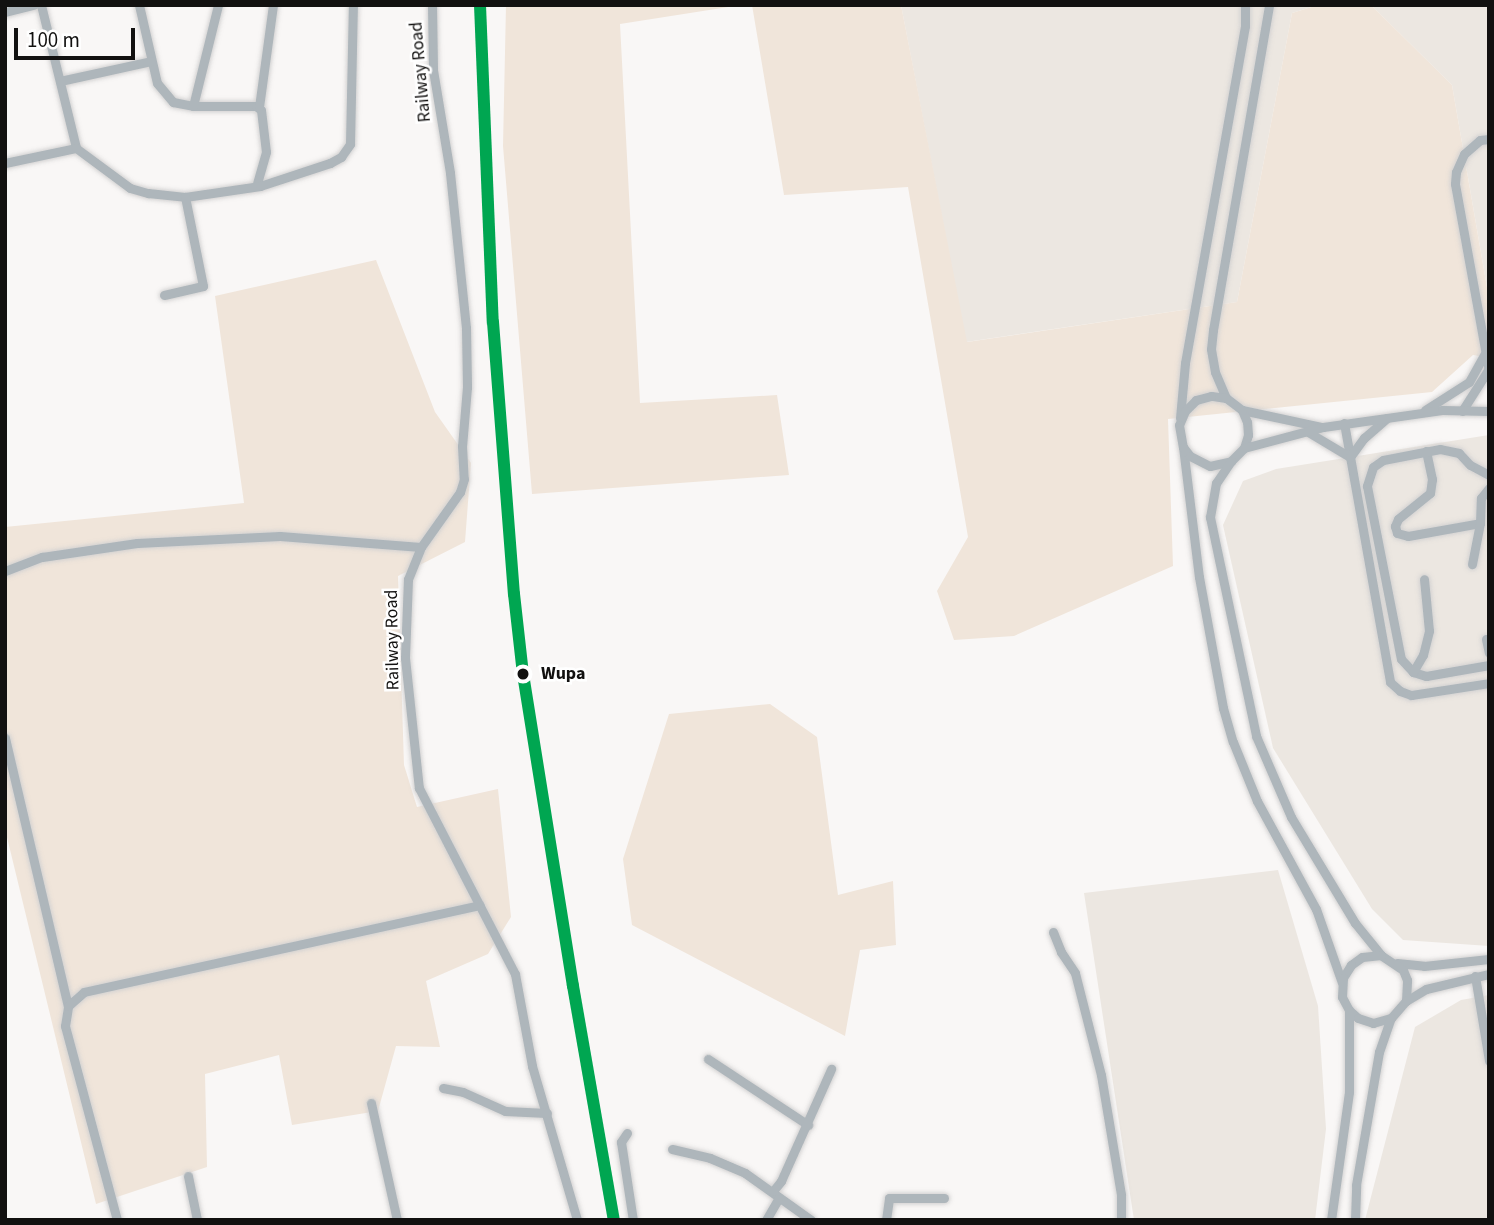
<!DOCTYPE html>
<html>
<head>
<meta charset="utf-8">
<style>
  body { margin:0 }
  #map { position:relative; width:1494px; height:1225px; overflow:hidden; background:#f9f7f6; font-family:"Source Sans 3",sans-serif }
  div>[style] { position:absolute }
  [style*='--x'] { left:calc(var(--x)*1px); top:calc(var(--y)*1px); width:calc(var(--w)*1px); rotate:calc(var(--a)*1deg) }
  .built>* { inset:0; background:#ece7e1 }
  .green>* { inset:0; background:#f0e5da }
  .roads { filter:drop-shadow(0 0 2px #d3d2d2) drop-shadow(0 0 2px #d3d2d2) }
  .minor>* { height:9px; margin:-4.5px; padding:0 4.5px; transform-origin:4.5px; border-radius:4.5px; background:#aeb6bb }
  .rail-1>* { height:12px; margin:-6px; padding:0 6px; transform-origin:6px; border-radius:6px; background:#00a651 }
  .dots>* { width:19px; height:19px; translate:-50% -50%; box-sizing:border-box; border:4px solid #fff; border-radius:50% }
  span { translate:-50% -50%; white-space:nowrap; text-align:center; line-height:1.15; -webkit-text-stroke:5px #fff; paint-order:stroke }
  .street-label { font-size:18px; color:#121110 }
  .stop-label { font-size:18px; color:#121110; font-weight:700 }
  .left { translate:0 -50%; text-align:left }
  .frame { position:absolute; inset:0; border:7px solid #121110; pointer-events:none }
  .scale { position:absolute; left:14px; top:28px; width:121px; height:32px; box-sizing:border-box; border:4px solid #121110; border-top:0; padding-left:9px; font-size:21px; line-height:24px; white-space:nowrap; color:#121110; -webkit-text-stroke:5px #fff; paint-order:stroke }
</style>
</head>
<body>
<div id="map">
  <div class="built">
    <i style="clip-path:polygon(901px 5px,1318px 5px,1292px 13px,1237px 302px,966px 342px)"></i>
    <i style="clip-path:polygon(1371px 5px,1489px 5px,1489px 299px,1452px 85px)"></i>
    <i style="clip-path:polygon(1489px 435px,1489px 946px,1403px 940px,1372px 909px,1273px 748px,1223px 525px,1243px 481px,1276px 469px)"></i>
    <i style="clip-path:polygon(1278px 870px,1318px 1006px,1326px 1129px,1315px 1220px,1134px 1220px,1084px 893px)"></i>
    <i style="clip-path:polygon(1489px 995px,1489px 1220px,1365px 1220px,1415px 1027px,1461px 1000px)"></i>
  </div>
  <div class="green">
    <i style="clip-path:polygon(506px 5px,741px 5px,620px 24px,640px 403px,777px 395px,789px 475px,532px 494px,503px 146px)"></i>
    <i style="clip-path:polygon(752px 5px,901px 5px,967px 342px,1237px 302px,1292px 13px,1318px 5px,1371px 5px,1452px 85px,1489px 299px,1489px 358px,1473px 355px,1432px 392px,1168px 419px,1173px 566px,1014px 636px,954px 640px,937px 591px,968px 537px,908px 187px,784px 195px)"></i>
    <i style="clip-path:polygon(376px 260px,435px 412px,471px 463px,465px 542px,398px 576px,404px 765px,417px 807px,498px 789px,511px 917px,488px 954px,426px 981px,440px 1047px,396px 1046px,378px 1111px,292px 1125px,279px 1055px,205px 1074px,207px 1167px,96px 1204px,5px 829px,5px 527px,244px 503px,215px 296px)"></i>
    <i style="clip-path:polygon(770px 704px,817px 737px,838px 895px,893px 881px,896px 945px,860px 950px,845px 1036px,632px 925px,623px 859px,669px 714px)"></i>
  </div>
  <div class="roads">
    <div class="minor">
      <i style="--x:41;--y:5;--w:147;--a:76.2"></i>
      <i style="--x:139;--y:5;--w:80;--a:77"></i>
      <i style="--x:157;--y:83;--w:25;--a:50"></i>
      <i style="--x:173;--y:102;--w:20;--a:11"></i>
      <i style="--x:193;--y:106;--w:63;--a:0"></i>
      <i style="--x:256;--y:106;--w:6;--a:39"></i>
      <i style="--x:261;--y:110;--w:42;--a:83.2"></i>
      <i style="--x:266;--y:152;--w:35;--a:106"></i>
      <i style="--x:432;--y:5;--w:65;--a:89.1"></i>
      <i style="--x:433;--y:70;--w:104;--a:80.6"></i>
      <i style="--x:450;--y:173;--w:156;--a:84.1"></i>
      <i style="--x:466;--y:328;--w:59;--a:89"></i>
      <i style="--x:467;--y:387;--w:59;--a:94.8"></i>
      <i style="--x:462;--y:446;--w:33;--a:87"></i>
      <i style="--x:464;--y:479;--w:14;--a:107"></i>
      <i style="--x:460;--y:492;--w:67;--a:125.3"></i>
      <i style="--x:421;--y:547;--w:35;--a:112"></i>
      <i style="--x:408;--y:579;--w:79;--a:92.2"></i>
      <i style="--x:405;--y:658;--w:131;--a:83.9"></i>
      <i style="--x:419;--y:788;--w:209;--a:62.7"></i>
      <i style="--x:515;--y:974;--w:94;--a:79.5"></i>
      <i style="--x:532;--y:1066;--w:160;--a:73.7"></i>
      <i style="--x:5;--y:12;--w:30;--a:-14"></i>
      <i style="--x:60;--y:81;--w:93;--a:-12.4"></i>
      <i style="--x:193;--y:106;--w:104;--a:-76.1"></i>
      <i style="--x:259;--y:107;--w:103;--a:-82.2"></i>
      <i style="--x:1489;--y:139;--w:9;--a:174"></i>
      <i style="--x:1480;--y:140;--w:21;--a:139"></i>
      <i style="--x:1464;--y:154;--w:20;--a:114"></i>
      <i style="--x:1456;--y:172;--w:12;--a:95"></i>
      <i style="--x:1455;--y:184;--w:190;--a:79.7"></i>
      <i style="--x:5;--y:163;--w:73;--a:-11.9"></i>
      <i style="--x:76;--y:148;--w:67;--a:36.5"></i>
      <i style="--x:130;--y:188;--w:19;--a:16"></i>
      <i style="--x:148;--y:193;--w:37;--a:6"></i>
      <i style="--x:185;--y:197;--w:76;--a:-8.3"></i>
      <i style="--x:260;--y:186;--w:74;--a:-18.2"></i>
      <i style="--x:330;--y:163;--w:13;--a:-29"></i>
      <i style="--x:341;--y:157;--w:16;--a:-55"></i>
      <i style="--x:350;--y:144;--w:139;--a:-88.8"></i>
      <i style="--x:164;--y:295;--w:40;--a:-13"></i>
      <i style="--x:203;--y:286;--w:91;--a:-101.4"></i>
      <i style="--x:1226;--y:398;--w:28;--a:-113"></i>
      <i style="--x:1215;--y:372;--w:23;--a:-100"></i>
      <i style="--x:1211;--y:349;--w:19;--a:-84"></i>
      <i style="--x:1213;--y:330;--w:330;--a:-80.2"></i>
      <i style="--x:1242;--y:410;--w:82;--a:12"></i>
      <i style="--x:1425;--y:410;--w:52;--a:-32.5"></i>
      <i style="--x:1469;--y:382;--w:31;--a:-61"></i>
      <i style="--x:1462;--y:411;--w:49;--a:-57.6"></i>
      <i style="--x:1180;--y:418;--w:55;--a:-84.8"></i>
      <i style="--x:1185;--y:363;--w:342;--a:-79.9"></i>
      <i style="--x:1245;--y:26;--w:21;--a:-90"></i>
      <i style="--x:1344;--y:423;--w:263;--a:79.9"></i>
      <i style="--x:1390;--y:682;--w:13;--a:42"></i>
      <i style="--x:1400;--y:691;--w:12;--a:20"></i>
      <i style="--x:1411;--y:695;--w:79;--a:-8.7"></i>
      <i style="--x:1308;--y:432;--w:49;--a:30.8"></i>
      <i style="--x:1350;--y:457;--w:24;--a:-54"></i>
      <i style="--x:1364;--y:438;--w:30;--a:-41"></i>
      <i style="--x:1183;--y:447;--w:131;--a:83"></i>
      <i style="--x:1199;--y:577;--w:133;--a:79.6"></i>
      <i style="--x:1223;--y:708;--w:35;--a:74"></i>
      <i style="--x:1233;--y:742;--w:64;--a:67.9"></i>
      <i style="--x:1257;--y:801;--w:123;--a:61.4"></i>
      <i style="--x:1316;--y:909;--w:78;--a:70.6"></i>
      <i style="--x:1244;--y:448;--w:14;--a:-73"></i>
      <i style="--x:1248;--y:435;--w:13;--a:-94"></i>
      <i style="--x:1247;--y:422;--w:13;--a:-113"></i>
      <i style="--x:1242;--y:410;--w:20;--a:-143"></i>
      <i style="--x:1226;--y:398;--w:15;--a:-172"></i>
      <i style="--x:1211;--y:396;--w:16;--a:165"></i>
      <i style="--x:1196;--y:400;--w:16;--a:135"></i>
      <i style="--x:1185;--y:411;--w:15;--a:113"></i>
      <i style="--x:1179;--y:425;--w:22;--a:80"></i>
      <i style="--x:1183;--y:447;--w:11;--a:52"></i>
      <i style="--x:1190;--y:456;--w:22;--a:27"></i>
      <i style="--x:1210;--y:466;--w:22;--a:-13"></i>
      <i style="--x:1231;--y:461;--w:18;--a:-45"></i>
      <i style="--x:1244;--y:448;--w:82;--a:-14.9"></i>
      <i style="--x:1323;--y:427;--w:120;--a:-8.1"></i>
      <i style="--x:1442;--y:410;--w:47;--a:1.2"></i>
      <i style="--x:1426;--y:451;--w:29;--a:78"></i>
      <i style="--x:1432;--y:479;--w:14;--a:98"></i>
      <i style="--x:1430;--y:493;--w:41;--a:140.9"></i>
      <i style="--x:1398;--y:519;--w:8;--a:113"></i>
      <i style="--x:1395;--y:526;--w:7;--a:74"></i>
      <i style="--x:1397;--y:533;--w:11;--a:15"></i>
      <i style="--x:1408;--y:536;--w:73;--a:-10.2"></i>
      <i style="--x:1480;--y:523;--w:42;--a:101"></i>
      <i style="--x:1231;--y:461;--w:27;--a:124"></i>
      <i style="--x:1216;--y:483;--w:35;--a:100"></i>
      <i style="--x:1210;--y:517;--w:224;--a:78.1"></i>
      <i style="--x:1256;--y:736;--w:88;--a:66.6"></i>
      <i style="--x:1291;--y:817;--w:124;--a:58.9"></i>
      <i style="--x:1355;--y:923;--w:41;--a:50.9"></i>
      <i style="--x:1489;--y:475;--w:21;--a:-152"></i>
      <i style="--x:1470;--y:465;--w:16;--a:-133"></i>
      <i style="--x:1459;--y:453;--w:19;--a:-168"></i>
      <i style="--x:1440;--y:449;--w:58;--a:169.1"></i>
      <i style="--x:1383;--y:460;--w:12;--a:145"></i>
      <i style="--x:1373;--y:467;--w:20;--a:108"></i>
      <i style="--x:1367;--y:486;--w:176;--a:78.9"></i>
      <i style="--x:1401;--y:659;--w:18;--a:47"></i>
      <i style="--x:1413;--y:672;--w:14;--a:17"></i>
      <i style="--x:1426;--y:676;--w:64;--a:-9.9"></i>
      <i style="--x:1480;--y:523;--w:25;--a:-88"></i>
      <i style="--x:1481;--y:498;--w:13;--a:-51"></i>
      <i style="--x:5;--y:571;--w:40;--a:-21"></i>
      <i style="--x:42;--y:557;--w:96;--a:-8.4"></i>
      <i style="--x:137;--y:543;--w:143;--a:-2.8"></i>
      <i style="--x:280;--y:536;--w:141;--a:4.5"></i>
      <i style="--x:1486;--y:639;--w:14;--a:78"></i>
      <i style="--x:1413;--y:672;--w:20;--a:-60"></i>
      <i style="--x:1423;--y:655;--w:25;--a:-76"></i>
      <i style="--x:1429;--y:631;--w:52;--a:-95.5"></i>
      <i style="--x:5;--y:738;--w:275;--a:76.8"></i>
      <i style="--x:1053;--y:932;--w:22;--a:68"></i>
      <i style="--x:1061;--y:952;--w:25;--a:56"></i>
      <i style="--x:1075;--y:973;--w:105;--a:75.7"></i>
      <i style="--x:1101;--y:1075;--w:122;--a:80.5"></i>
      <i style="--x:1121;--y:1195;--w:25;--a:90"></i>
      <i style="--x:1397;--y:963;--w:27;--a:6"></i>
      <i style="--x:1424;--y:966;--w:65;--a:-6.1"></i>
      <i style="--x:1475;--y:976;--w:86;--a:80.6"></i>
      <i style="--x:1406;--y:1001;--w:21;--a:-87"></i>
      <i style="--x:1407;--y:980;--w:11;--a:-112"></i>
      <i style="--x:1403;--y:970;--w:27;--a:-146"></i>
      <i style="--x:1381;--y:955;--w:19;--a:174"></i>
      <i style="--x:1362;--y:957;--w:14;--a:144"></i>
      <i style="--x:1351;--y:965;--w:15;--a:122"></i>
      <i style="--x:1343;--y:978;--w:19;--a:93"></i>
      <i style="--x:1342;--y:997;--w:15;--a:62"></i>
      <i style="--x:1349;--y:1010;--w:12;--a:42"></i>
      <i style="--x:1358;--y:1018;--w:16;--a:18"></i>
      <i style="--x:1373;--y:1023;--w:19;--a:-16"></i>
      <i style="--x:1391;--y:1018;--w:23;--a:-49"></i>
      <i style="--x:1406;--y:1001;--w:23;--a:-31"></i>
      <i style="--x:1426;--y:989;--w:65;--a:-13.4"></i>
      <i style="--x:708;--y:1059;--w:120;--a:33.4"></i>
      <i style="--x:443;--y:1088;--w:20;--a:11"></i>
      <i style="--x:463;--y:1092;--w:46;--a:24.3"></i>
      <i style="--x:505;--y:1111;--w:42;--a:2.7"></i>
      <i style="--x:371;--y:1103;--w:120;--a:77.5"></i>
      <i style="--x:627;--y:1133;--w:11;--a:124"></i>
      <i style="--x:621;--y:1142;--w:79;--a:81.3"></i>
      <i style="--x:672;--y:1149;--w:39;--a:13"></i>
      <i style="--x:710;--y:1158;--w:38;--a:23"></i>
      <i style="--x:745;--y:1173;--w:81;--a:35.5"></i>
      <i style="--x:188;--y:1176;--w:45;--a:78.4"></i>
      <i style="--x:773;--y:1191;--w:13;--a:-51"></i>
      <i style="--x:781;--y:1181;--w:123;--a:-65.9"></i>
      <i style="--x:117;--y:1220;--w:201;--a:-105"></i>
      <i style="--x:65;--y:1026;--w:20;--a:-81"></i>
      <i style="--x:68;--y:1006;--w:21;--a:-41"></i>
      <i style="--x:84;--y:992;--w:405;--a:-12.4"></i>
      <i style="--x:766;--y:1220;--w:24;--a:-60"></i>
      <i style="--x:886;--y:1220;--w:22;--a:-82"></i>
      <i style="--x:889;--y:1198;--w:55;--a:0"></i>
      <i style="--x:1331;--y:1220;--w:129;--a:-82"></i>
      <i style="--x:1349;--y:1092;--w:82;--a:-90"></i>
      <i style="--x:1355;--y:1220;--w:35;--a:-88"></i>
      <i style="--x:1356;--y:1185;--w:135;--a:-80.2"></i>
      <i style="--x:1379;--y:1052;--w:36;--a:-71"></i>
    </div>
  </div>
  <div class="rail-1">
    <i style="--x:480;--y:5;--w:317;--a:87.7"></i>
    <i style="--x:493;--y:322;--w:273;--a:85.6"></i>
    <i style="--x:514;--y:594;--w:81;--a:83.6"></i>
    <i style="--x:523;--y:674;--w:316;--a:80.9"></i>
    <i style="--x:573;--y:986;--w:238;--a:80.1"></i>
  </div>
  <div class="dots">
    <i style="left:523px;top:674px;background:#121110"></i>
  </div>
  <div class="street-label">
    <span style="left:421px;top:72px;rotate:-95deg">Railway Road</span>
    <span style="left:393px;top:640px;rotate:-91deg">Railway Road</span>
  </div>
  <div class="stop-label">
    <span class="left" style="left:541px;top:674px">Wupa</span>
  </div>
  <div class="frame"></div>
  <div class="scale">100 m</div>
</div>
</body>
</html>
